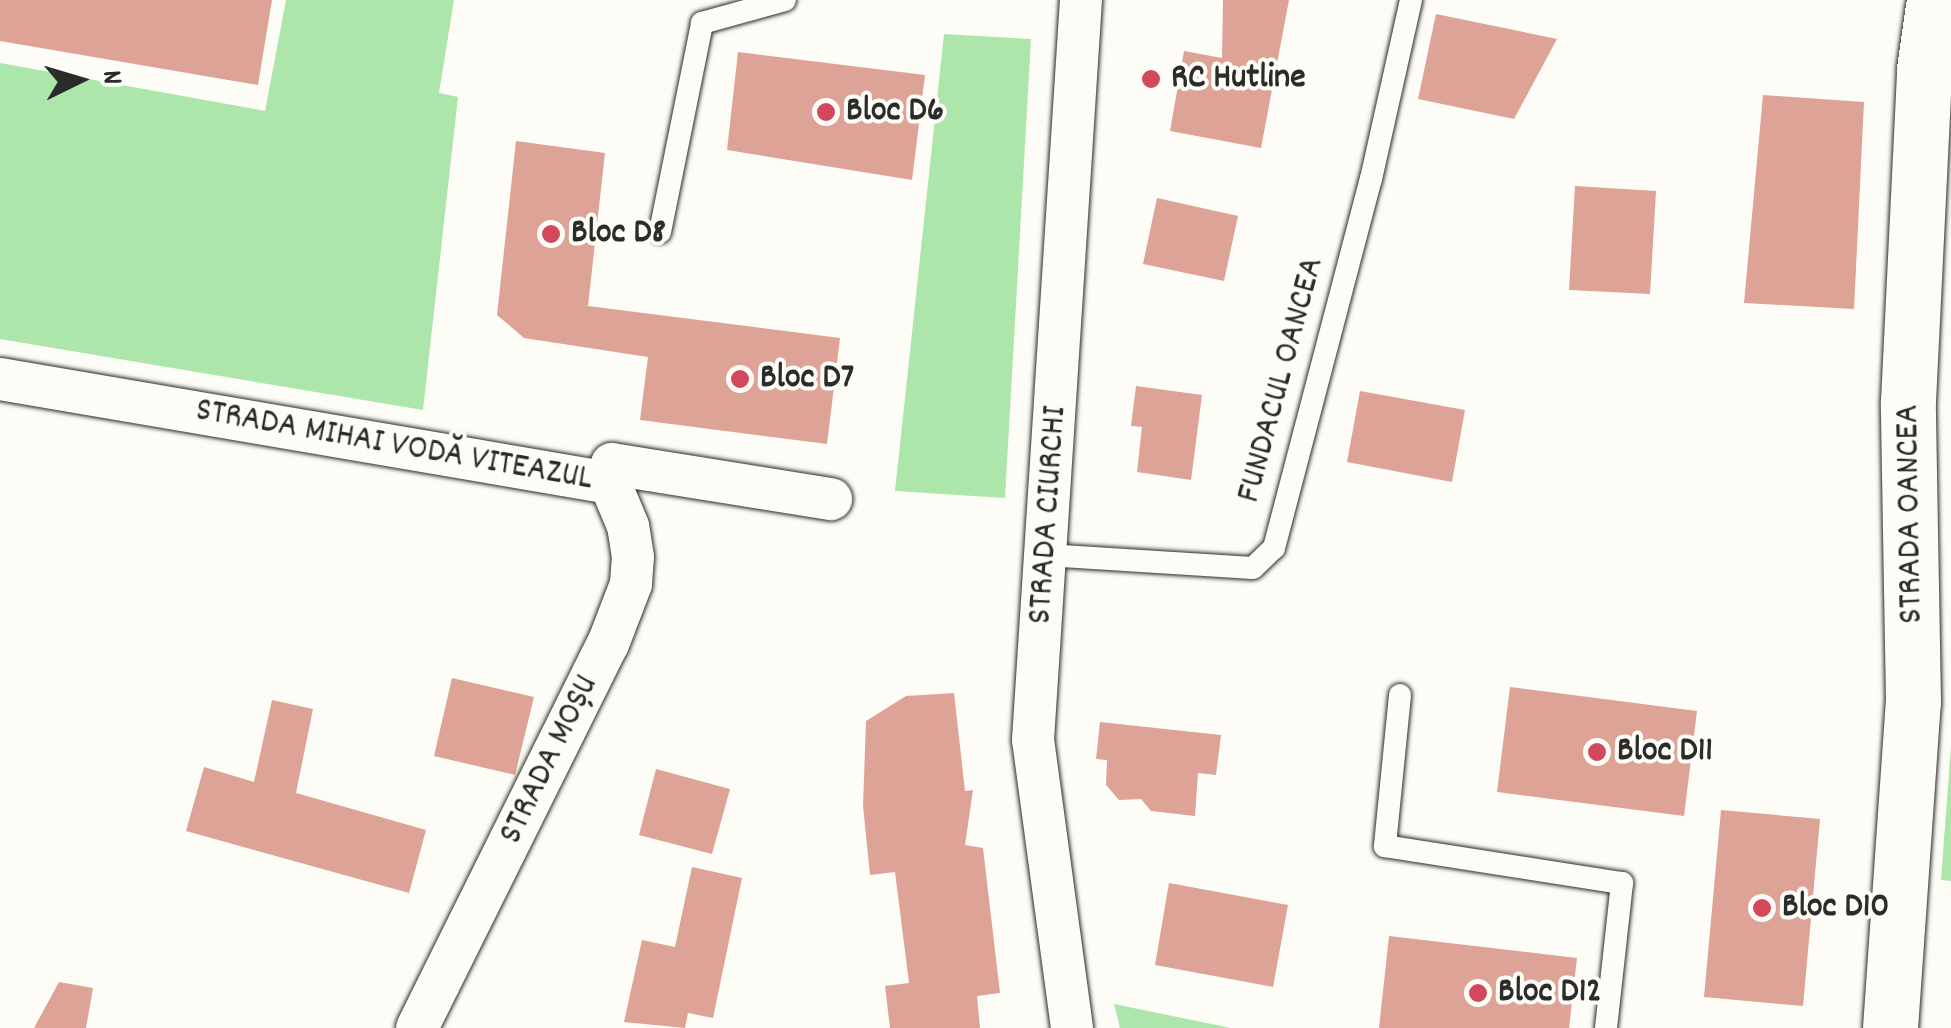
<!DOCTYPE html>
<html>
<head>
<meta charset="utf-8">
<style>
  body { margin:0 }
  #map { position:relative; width:1951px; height:1028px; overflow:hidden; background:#fdfcf7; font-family:Dekko,sans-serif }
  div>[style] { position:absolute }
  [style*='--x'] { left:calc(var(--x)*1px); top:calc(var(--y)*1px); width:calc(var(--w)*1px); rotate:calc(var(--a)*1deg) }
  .green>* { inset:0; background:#ace6aa }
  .building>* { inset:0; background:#dca396 }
  .roads { filter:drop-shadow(0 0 2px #2b2b2b) drop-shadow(0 0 2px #2b2b2b) }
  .lane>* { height:22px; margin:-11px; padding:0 11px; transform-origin:11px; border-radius:11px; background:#fdfcf7 }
  .street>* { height:42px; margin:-21px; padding:0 21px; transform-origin:21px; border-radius:21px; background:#fdfcf7 }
  .secondary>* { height:55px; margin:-27.5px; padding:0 27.5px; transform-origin:27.5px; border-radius:27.5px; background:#fdfcf7 }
  .dots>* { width:28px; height:28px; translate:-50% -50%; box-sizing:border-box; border:5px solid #fdfcf7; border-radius:50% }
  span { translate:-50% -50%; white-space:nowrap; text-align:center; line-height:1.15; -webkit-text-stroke:8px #fdfcf7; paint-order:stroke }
  .poi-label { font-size:35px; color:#2b2b2b; font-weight:700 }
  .left { translate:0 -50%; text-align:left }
  .street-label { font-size:35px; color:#2b2b2b }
  .north { position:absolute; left:30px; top:30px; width:100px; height:100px; -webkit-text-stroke:8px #fdfcf7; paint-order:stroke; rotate:85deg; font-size:28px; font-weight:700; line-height:40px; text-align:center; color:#2b2b2b }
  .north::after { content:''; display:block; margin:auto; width:35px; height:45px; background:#2b2b2b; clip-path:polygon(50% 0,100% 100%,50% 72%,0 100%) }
</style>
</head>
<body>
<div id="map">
  <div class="green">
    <i style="clip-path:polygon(286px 0,454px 0,439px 93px,458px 97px,423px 410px,0 339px,0 63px,265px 111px)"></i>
    <i style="clip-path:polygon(944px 34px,1031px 39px,1005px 498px,895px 491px)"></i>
    <i style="clip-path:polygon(1951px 746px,1951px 881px,1941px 880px)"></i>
    <i style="clip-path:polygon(1114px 1004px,1231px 1028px,1120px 1028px)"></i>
  </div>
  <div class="building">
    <i style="clip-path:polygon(0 0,272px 0,258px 85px,0 41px)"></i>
    <i style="clip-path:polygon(1223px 0,1289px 0,1261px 148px,1170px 131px,1184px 51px,1222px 58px)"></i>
    <i style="clip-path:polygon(1436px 14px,1557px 39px,1514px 119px,1418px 99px)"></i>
    <i style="clip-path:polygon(738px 52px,925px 75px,912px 180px,727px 150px)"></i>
    <i style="clip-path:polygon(1763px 95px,1864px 102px,1854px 309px,1744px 303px)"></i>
    <i style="clip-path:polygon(516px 141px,605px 153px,588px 306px,840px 338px,827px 444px,640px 420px,648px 357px,524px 338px,497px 315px)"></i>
    <i style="clip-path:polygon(1575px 186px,1656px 191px,1650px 294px,1569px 290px)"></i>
    <i style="clip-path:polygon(1157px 198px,1238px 216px,1224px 281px,1143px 264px)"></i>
    <i style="clip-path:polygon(1136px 386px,1202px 395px,1191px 480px,1137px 472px,1142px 427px,1131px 426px)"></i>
    <i style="clip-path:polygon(1360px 391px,1465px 410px,1452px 482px,1347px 462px)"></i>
    <i style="clip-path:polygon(452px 678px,534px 697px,515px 775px,434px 756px)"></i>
    <i style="clip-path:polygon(1510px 687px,1697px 711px,1684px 816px,1497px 792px)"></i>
    <i style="clip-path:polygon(954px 693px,965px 791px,973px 790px,965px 845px,983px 848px,1000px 993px,977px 996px,980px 1028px,890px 1028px,885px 986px,909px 983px,895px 872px,870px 875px,863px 806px,866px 721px,906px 696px)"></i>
    <i style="clip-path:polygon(272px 700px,313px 709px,296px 793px,426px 830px,409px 893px,186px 831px,204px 767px,254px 782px)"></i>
    <i style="clip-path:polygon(1100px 722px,1221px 735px,1216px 775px,1198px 773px,1195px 816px,1151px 811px,1141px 799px,1119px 800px,1106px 785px,1107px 760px,1096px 759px)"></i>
    <i style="clip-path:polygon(656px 769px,730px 789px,712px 854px,639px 835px)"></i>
    <i style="clip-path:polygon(1721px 810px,1820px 819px,1803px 1006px,1704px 997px)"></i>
    <i style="clip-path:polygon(692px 867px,742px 878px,713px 1018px,688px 1013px,685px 1028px,624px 1022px,642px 940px,675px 947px)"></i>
    <i style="clip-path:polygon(1169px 883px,1288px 905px,1273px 987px,1155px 965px)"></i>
    <i style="clip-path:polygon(1389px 936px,1577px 958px,1569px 1028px,1379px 1028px)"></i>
    <i style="clip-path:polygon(59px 982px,93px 988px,86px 1028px,34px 1028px)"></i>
  </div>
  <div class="roads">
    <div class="lane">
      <i style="--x:660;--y:232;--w:213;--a:-78.6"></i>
      <i style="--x:702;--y:23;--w:86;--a:-15.5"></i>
      <i style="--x:1046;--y:555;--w:207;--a:3.6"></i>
      <i style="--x:1253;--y:568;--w:29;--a:-44"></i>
      <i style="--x:1274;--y:548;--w:382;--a:-75.3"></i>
      <i style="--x:1371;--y:179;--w:183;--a:-77.4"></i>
      <i style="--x:1400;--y:695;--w:152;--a:95.7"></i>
      <i style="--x:1385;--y:846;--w:240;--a:8.9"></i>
      <i style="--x:1622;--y:883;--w:146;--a:96.3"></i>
    </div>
    <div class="street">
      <i style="--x:0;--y:379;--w:619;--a:9.68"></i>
      <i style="--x:610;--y:483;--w:19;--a:-84"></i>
      <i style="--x:612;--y:464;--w:222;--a:9.1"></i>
      <i style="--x:417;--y:1028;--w:429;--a:-63.6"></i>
      <i style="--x:608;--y:644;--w:64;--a:-69"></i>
      <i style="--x:631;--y:584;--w:27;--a:-86"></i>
      <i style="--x:633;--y:557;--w:31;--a:-99"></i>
      <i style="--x:628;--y:526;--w:47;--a:-112.7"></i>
      <i style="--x:1072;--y:1028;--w:291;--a:-97.7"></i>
      <i style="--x:1033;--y:740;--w:742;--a:-86.29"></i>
    </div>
    <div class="secondary">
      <i style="--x:1890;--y:1028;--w:327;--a:-86"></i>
      <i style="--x:1913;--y:702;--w:301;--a:-91"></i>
      <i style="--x:1908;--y:401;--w:332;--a:-87.2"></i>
      <i style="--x:1924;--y:69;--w:70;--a:-81.8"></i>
    </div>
  </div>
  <div class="dots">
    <i style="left:1151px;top:79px;background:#d1495b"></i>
    <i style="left:826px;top:112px;background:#d1495b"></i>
    <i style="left:551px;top:234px;background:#d1495b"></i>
    <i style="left:740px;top:379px;background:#d1495b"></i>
    <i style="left:1597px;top:752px;background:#d1495b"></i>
    <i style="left:1762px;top:908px;background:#d1495b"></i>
    <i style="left:1478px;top:993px;background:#d1495b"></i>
  </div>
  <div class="poi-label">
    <span class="left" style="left:1171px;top:79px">RC Hutline</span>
    <span class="left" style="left:846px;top:112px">Bloc D6</span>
    <span class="left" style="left:571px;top:234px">Bloc D8</span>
    <span class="left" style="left:760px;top:379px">Bloc D7</span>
    <span class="left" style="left:1617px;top:752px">Bloc D11</span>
    <span class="left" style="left:1782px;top:908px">Bloc D10</span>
    <span class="left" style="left:1498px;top:993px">Bloc D12</span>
  </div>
  <div class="street-label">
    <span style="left:1282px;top:380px;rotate:-75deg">FUNDACUL OANCEA</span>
    <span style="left:394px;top:446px;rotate:10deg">STRADA MIHAI VODĂ VITEAZUL</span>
    <span style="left:1911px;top:514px;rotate:-91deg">STRADA OANCEA</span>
    <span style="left:1049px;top:515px;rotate:-86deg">STRADA CIURCHI</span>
    <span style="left:550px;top:760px;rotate:-64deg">STRADA MOȘU</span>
  </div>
  <div class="north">N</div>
</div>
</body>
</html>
